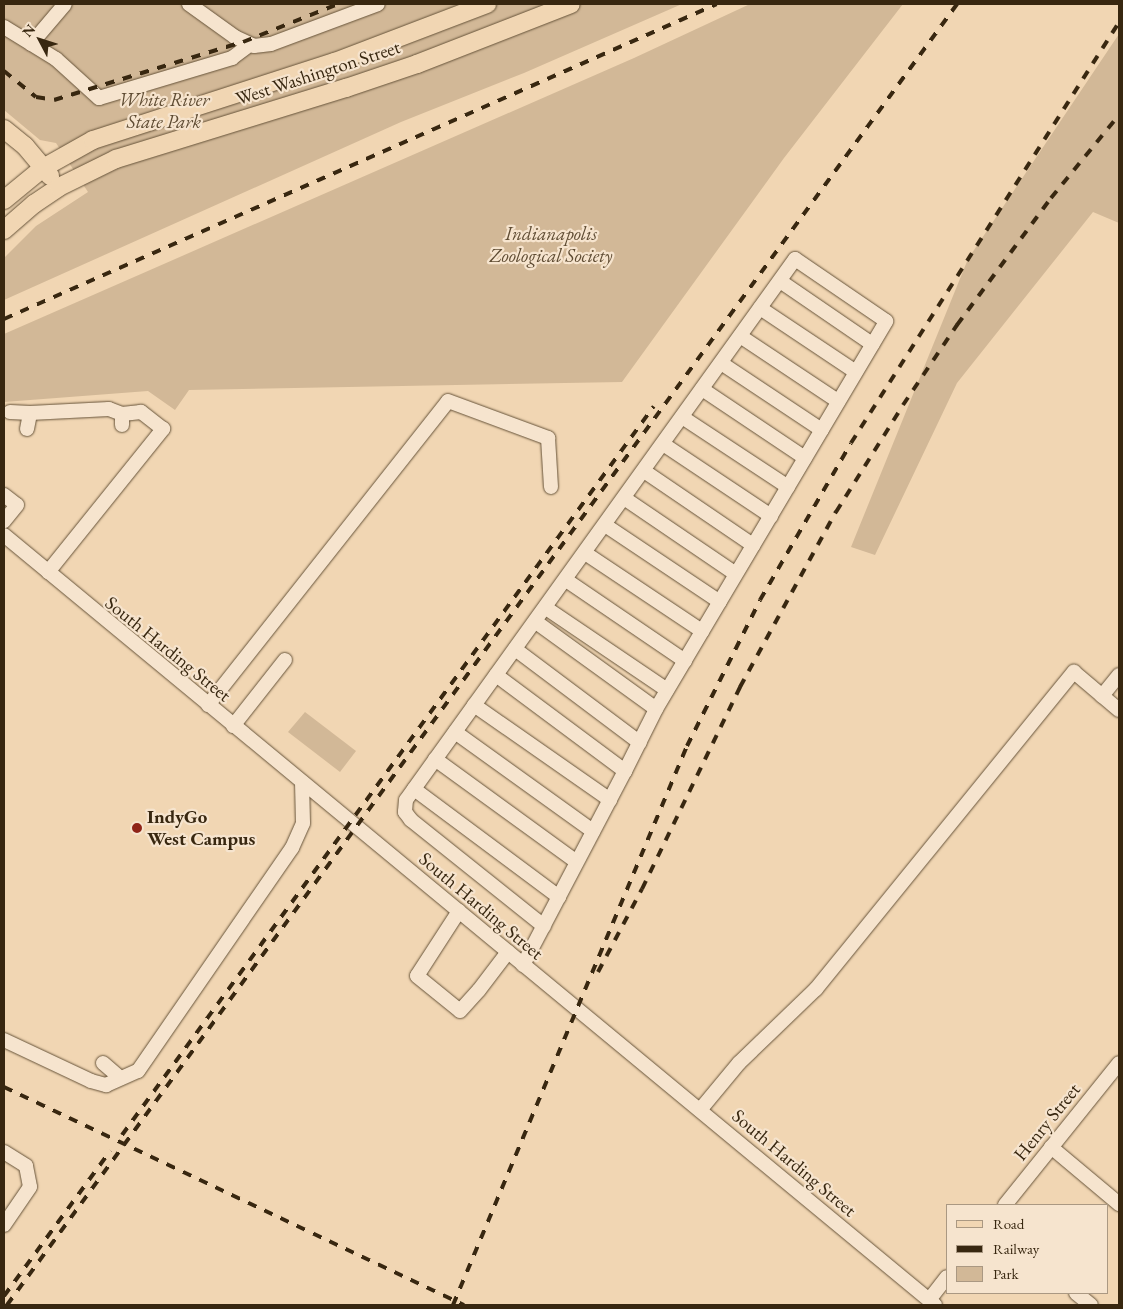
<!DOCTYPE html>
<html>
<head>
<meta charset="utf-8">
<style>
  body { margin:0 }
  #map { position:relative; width:1123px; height:1309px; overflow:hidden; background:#f1d6b3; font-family:"EB Garamond",serif }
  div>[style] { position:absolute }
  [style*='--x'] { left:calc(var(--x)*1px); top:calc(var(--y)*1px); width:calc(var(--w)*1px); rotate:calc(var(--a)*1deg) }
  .green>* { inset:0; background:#d2b897 }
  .roads { filter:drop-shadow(0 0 1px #665339) drop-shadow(0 0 1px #665339) }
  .minor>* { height:14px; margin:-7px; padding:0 7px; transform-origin:7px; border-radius:7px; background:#f6e4ce }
  .major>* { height:18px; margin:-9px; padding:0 9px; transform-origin:9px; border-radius:9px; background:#f1d6b3 }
  .rail>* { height:4px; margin-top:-2px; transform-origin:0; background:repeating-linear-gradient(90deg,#382710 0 9px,transparent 0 18px) }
  .dots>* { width:14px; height:14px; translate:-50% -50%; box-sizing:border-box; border:2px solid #f6e4ce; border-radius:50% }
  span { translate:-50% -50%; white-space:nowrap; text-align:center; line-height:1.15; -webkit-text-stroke:4.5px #f6e4ce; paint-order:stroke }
  .street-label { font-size:19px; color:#382710 }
  .park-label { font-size:19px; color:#5e4b32; font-style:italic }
  .poi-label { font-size:19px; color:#382710; font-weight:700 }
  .left { translate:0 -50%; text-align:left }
  .frame { position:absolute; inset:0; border:5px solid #382710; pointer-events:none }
  .legend { position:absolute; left:946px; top:1204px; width:162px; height:90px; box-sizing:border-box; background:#f6e4ce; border:1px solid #aa9882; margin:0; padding:6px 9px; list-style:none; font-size:15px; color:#382710 }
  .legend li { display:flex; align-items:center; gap:10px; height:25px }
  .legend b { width:25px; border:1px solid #aa9882 }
  .north { position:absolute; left:15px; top:15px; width:50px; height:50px; -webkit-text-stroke:4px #f6e4ce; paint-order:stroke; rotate:310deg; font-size:14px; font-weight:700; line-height:20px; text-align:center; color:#382710 }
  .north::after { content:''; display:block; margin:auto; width:18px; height:22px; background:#382710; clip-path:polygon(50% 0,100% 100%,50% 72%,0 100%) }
</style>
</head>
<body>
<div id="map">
  <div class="green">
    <i style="clip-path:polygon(4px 4px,682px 4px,524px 73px,401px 122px,4px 300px,4px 258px,36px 226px,88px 192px,56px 143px,40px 140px,4px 110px)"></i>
    <i style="clip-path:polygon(750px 4px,903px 4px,784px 158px,622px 382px,189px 390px,175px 410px,148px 391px,4px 402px,4px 334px,634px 58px)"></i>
    <i style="clip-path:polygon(1119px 34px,1119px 223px,1093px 212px,957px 383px,875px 555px,851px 547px,968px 259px)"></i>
    <i style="clip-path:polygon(305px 712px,356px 751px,340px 772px,288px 732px)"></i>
  </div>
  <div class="roads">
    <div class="minor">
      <i style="--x:189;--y:4;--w:57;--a:35.7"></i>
      <i style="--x:235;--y:37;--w:21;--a:25"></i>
      <i style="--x:254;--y:46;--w:17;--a:-7"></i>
      <i style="--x:271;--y:44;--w:114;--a:-20.5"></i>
      <i style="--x:4;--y:27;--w:61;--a:31.6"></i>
      <i style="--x:56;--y:59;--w:58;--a:42.2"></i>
      <i style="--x:99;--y:98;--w:139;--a:-16.7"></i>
      <i style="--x:232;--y:58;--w:21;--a:-37"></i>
      <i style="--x:31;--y:44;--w:52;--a:-49.6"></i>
      <i style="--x:780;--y:281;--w:112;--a:34.4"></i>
      <i style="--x:760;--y:308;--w:115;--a:33.7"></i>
      <i style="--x:740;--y:336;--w:118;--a:33.6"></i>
      <i style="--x:721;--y:363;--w:121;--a:33.6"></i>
      <i style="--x:702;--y:389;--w:124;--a:33.8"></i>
      <i style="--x:10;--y:412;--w:20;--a:3"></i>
      <i style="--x:30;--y:413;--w:79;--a:-2.9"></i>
      <i style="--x:109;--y:409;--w:14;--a:21"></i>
      <i style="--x:122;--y:414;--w:11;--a:90"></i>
      <i style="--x:682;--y:417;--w:127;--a:33.4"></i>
      <i style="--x:27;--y:429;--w:16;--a:-79"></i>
      <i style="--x:663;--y:444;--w:130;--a:33.7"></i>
      <i style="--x:644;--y:471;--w:132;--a:34.2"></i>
      <i style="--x:4;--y:495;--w:16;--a:38"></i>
      <i style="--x:17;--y:505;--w:21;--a:129"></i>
      <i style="--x:624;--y:498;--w:135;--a:34.2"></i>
      <i style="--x:605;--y:525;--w:138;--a:33.8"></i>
      <i style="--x:4;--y:535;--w:1208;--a:39.59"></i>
      <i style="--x:585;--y:553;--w:141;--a:33.7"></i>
      <i style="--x:48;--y:572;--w:184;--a:-51.2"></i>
      <i style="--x:163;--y:429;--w:28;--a:-142"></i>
      <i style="--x:141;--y:412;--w:19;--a:174"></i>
      <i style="--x:566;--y:580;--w:144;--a:34.2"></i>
      <i style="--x:546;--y:608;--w:146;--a:34.1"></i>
      <i style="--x:536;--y:622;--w:148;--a:35.9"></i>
      <i style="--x:515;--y:649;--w:156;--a:36.9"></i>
      <i style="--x:496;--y:675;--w:161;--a:36.7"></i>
      <i style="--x:1102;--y:696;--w:27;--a:-51"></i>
      <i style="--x:208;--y:705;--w:387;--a:-51.7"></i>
      <i style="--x:448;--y:401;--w:107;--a:20.3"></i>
      <i style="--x:548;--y:438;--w:49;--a:86.5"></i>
      <i style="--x:474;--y:705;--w:166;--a:34.9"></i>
      <i style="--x:233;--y:726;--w:84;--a:-51.8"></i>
      <i style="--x:455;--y:732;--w:170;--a:35.7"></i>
      <i style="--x:435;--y:759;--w:175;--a:36"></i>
      <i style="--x:414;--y:789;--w:181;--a:36.7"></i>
      <i style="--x:459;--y:911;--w:77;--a:122.9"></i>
      <i style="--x:417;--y:976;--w:55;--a:39.1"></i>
      <i style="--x:460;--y:1011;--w:28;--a:-48"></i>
      <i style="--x:479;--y:990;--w:48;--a:-52.7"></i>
      <i style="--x:523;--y:965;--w:219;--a:-62.3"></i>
      <i style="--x:625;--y:771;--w:69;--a:-63.4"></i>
      <i style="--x:656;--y:709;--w:451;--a:-59.3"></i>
      <i style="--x:886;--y:321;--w:110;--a:-145.7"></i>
      <i style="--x:795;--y:259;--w:666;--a:125.72"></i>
      <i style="--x:406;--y:800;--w:12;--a:95"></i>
      <i style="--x:405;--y:812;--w:10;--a:53"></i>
      <i style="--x:411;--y:820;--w:170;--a:38.6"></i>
      <i style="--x:4;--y:1040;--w:96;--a:25.2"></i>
      <i style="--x:91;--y:1081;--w:16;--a:15"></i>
      <i style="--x:106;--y:1085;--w:35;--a:-24"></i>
      <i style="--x:138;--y:1071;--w:271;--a:-55.4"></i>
      <i style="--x:292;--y:848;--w:27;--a:-66"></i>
      <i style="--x:303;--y:823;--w:41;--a:-91.4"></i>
      <i style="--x:103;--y:1063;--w:23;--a:41"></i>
      <i style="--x:700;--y:1110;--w:61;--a:-50.3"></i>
      <i style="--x:739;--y:1063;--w:107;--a:-43.9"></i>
      <i style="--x:816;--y:989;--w:409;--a:-50.9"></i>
      <i style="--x:1074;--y:672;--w:59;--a:40.2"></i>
      <i style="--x:1051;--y:1147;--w:89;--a:40"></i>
      <i style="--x:4;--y:1152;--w:26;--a:32"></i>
      <i style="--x:26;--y:1166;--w:21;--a:79"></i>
      <i style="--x:30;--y:1187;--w:46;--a:124.4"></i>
      <i style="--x:1005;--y:1205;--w:182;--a:-51.2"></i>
      <i style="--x:1076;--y:1293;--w:19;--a:39"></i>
      <i style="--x:929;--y:1300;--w:29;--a:-52"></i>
    </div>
    <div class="major">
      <i style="--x:4;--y:129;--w:27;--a:39"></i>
      <i style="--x:25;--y:146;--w:39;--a:50"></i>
      <i style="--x:4;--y:200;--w:50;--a:-39.4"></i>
      <i style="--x:43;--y:168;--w:57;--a:-29.2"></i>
      <i style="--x:93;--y:140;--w:254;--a:-17.9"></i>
      <i style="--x:335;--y:62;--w:163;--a:-20.9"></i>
      <i style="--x:4;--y:230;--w:40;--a:-41"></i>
      <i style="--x:34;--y:204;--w:30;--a:-34"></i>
      <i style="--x:59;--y:187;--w:64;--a:-26.2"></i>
      <i style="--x:116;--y:159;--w:241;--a:-17.2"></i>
      <i style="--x:346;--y:88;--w:75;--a:-18.7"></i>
      <i style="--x:417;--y:64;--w:165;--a:-21.3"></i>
    </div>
  </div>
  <div class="rail">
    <i style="--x:4;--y:71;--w:41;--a:39.1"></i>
    <i style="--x:36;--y:97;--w:18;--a:9"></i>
    <i style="--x:54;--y:100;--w:198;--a:-17.1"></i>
    <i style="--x:243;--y:42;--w:102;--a:-21.8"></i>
    <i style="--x:4;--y:319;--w:779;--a:-23.84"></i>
    <i style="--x:598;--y:972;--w:94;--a:-62.1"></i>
    <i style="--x:642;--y:889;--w:225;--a:-64.1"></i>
    <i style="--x:740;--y:687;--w:200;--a:-61.3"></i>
    <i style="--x:836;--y:512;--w:126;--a:-57.9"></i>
    <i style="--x:903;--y:405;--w:97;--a:-56"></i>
    <i style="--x:957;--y:325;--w:158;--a:-53.5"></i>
    <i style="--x:1051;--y:198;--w:107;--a:-50.7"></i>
    <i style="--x:4;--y:1087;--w:509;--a:25.36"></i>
    <i style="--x:122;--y:1135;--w:902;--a:-53.88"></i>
    <i style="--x:4;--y:1296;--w:180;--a:-53.8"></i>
    <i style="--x:7;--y:1305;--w:1611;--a:-53.86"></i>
    <i style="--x:453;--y:1305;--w:606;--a:-67.29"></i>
    <i style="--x:687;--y:746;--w:163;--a:-63.4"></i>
    <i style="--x:760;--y:600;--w:181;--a:-59.9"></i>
    <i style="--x:851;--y:443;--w:499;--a:-57.5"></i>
  </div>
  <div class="dots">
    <i style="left:137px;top:828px;background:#8f2418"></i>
  </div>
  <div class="street-label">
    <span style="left:318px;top:73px;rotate:-18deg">West Washington Street</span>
    <span style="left:168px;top:649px;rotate:39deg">South Harding Street</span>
    <span style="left:481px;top:906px;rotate:40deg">South Harding Street</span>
    <span style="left:1047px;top:1122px;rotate:-51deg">Henry Street</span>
    <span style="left:794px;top:1163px;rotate:40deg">South Harding Street</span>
  </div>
  <div class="park-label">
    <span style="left:164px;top:111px">White River<br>State Park</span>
    <span style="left:551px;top:245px">Indianapolis<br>Zoological Society</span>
  </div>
  <div class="poi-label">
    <span class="left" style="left:147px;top:828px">IndyGo<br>West Campus</span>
  </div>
  <div class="frame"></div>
  <ul class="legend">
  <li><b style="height:6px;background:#f1d6b3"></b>Road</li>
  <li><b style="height:6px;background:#382710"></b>Railway</li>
  <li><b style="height:14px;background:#d2b897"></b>Park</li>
  </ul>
  <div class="north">N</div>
</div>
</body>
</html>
